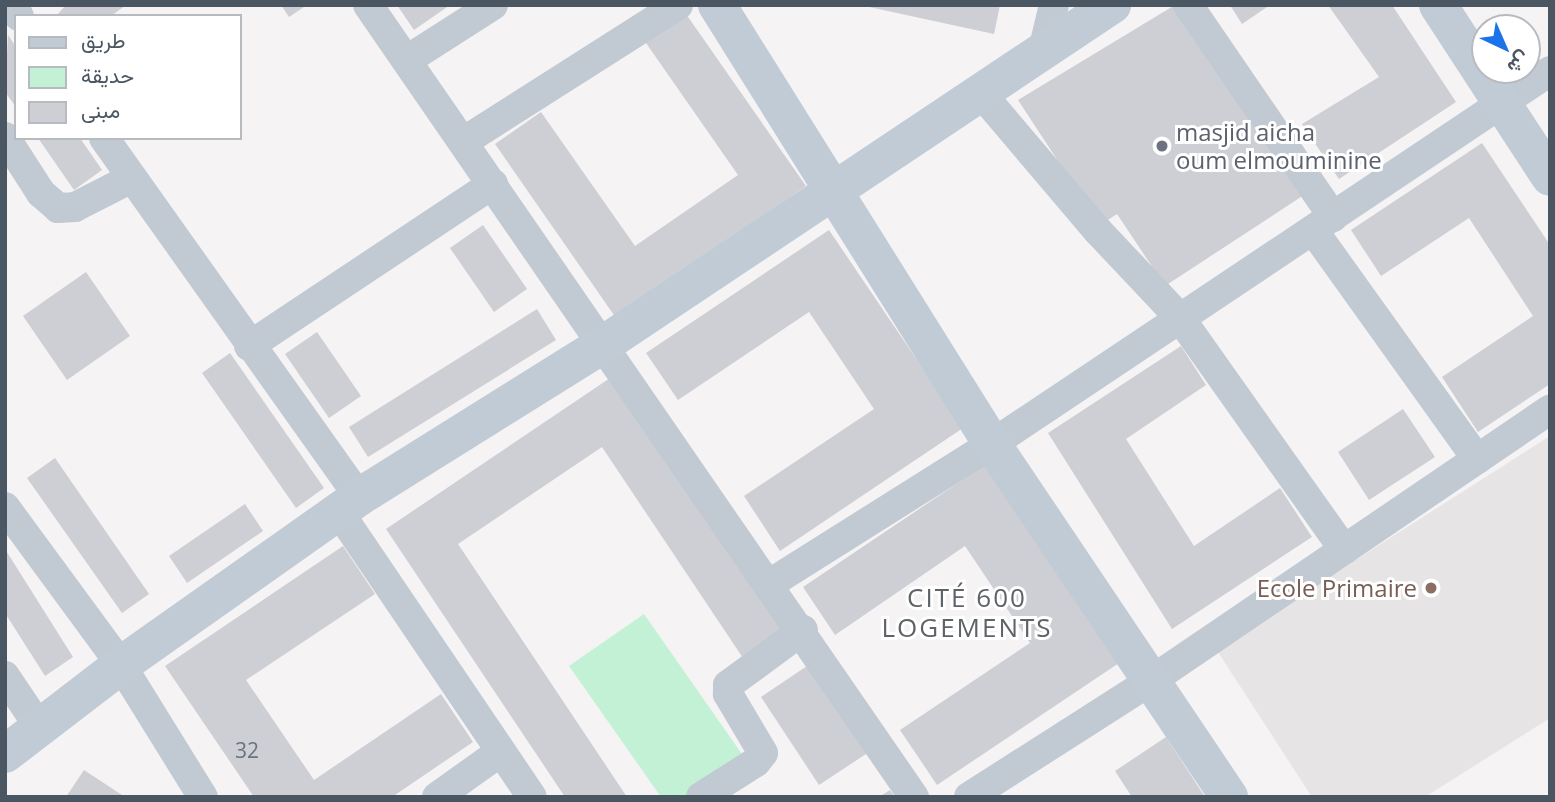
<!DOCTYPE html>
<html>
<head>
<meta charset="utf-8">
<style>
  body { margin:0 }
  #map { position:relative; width:1555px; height:802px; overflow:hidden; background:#f5f3f3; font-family:"Open Sans",Vazirmatn,sans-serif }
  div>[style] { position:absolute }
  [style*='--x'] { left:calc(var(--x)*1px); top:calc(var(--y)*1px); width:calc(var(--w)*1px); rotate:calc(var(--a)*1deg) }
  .education>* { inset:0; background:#e6e4e5 }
  .green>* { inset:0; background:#c3f1d5 }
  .building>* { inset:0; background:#cdcfd5 }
  .street>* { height:30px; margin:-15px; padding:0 15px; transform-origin:15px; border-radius:15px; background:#c1cad2 }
  .secondary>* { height:38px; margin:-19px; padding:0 19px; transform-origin:19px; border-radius:19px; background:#c1cbd6 }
  .dots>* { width:19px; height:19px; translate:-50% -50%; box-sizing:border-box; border:4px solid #fff; border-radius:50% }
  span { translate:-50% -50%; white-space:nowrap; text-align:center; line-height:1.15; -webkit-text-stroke:6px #fff; paint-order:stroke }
  .number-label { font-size:21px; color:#6b747e }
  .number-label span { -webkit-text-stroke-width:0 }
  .worship-label { font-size:24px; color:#5b616d }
  .left { translate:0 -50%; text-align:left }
  .education-label { font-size:24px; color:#785e54 }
  .right { translate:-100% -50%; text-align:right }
  .neighbourhood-label { font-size:26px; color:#5f6368; letter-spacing:2px }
  .frame { position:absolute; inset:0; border:7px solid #4a5661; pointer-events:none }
  .legend { position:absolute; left:14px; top:14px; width:228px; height:126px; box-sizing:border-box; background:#fff; border:2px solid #b7bbc0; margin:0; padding:9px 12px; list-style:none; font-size:21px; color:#4a5661 }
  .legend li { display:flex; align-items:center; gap:14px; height:35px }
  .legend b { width:35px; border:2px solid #b7bbc0 }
  .north { position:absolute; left:1471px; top:14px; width:70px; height:70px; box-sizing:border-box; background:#fff; border:2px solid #b7bbc0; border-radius:50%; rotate:136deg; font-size:19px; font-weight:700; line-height:28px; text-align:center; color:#4a5661 }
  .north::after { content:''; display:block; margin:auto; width:24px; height:32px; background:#1a73e8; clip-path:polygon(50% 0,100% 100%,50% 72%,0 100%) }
</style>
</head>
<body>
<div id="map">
  <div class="education">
    <i style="clip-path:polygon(1550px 436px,1550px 718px,1425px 797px,1312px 797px,1216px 649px)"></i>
  </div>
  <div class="green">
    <i style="clip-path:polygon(644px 614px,744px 757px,688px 797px,661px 797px,569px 666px)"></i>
  </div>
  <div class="building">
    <i style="clip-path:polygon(66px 5px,126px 5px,111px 16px,56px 16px)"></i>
    <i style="clip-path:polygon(281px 5px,307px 5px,289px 17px)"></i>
    <i style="clip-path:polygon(397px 5px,450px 5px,414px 30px)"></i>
    <i style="clip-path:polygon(860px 5px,1000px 5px,994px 34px)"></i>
    <i style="clip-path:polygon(1175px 5px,1307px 193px,1165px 286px,1117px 214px,1100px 225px,1018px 100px)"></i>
    <i style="clip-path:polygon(1230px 5px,1270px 5px,1242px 24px)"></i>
    <i style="clip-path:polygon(1328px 5px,1392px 5px,1456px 102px,1339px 179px,1302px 124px,1379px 77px)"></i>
    <i style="clip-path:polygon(686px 14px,806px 186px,616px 318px,495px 144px,541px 112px,635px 246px,738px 175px,646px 43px)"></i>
    <i style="clip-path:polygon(8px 35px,16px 47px,16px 107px,5px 92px)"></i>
    <i style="clip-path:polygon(38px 138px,80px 138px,102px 170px,74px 190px)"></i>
    <i style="clip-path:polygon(1482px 143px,1550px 245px,1550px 384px,1478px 432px,1442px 377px,1533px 316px,1469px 218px,1381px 276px,1351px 230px)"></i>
    <i style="clip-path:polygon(483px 225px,527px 289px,494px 312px,450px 248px)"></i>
    <i style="clip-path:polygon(829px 230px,963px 428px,780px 551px,744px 496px,874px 409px,809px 312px,678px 400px,646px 353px)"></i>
    <i style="clip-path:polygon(86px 272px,130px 336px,67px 380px,23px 316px)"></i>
    <i style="clip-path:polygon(537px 309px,556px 340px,368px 457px,349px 427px)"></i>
    <i style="clip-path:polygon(317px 332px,361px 396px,329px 418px,285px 354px)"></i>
    <i style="clip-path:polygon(1181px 346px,1206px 385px,1126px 439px,1194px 546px,1280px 488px,1312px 537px,1172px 629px,1048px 433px)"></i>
    <i style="clip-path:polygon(230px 353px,324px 488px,296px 508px,202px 373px)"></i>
    <i style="clip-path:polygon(616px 374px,789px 632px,745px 661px,602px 447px,458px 544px,627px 797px,565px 797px,386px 529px)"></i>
    <i style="clip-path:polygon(1403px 409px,1435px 457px,1369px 500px,1338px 452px)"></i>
    <i style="clip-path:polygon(55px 458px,149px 594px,122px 613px,27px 478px)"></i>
    <i style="clip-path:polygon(986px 464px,1119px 663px,937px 785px,900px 730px,1030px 643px,965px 546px,835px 635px,803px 587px)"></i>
    <i style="clip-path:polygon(245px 504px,263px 531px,187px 583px,169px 556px)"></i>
    <i style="clip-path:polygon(343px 546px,375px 594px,246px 680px,314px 780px,441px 694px,473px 742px,392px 797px,254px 797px,165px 666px)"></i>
    <i style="clip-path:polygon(5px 549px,73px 657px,45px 676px,5px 613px)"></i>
    <i style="clip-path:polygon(810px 664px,869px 752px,819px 785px,761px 697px)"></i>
    <i style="clip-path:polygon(1166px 737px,1205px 797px,1132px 797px,1115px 771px)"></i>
    <i style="clip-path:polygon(84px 770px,125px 797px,66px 797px)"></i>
    <i style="clip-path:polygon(890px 790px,895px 797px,879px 797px)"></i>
  </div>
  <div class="street">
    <i style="--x:12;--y:5;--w:13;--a:58"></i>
    <i style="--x:368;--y:5;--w:962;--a:55.42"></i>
    <i style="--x:1188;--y:5;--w:257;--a:55.6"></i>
    <i style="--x:1043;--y:51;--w:47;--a:-76.6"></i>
    <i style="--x:407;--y:60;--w:102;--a:-32.6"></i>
    <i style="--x:980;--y:92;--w:182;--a:49.7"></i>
    <i style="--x:1098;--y:231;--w:120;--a:46.7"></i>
    <i style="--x:1180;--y:318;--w:284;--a:54.7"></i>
    <i style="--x:5;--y:137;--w:67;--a:57.3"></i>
    <i style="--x:41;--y:193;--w:23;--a:41"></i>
    <i style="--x:58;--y:208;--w:17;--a:-3"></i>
    <i style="--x:75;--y:207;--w:64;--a:-27"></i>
    <i style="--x:104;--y:138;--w:440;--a:54.6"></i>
    <i style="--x:463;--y:142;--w:255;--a:-32.5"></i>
    <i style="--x:1313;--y:230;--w:282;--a:54.4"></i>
    <i style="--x:249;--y:346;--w:293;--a:-33.6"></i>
    <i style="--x:5;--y:507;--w:196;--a:53.7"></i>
    <i style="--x:121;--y:665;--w:155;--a:58.2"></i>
    <i style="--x:339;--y:512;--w:344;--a:55.9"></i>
    <i style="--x:771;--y:583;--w:261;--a:-32.2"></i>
    <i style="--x:992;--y:444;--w:671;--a:-33.76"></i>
    <i style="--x:5;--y:676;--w:63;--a:56.1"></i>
    <i style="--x:437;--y:797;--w:77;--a:-35.5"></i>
    <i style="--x:701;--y:797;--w:65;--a:-32.5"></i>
    <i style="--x:756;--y:762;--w:11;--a:-52"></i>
    <i style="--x:763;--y:753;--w:69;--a:-120.7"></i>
    <i style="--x:728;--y:694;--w:9;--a:-90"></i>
    <i style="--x:728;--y:685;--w:93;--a:-36.3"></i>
    <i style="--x:969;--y:797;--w:217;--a:-32.6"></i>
    <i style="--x:1152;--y:680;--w:481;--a:-34.2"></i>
  </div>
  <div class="secondary">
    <i style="--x:717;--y:5;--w:518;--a:57.94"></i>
    <i style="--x:992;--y:444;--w:425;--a:56.1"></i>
    <i style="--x:1438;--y:5;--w:205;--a:56.9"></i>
    <i style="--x:5;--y:754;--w:146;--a:-37.5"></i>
    <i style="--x:121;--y:665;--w:291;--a:-35.2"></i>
    <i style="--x:359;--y:497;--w:289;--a:-32"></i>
    <i style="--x:604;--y:344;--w:611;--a:-33.72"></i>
  </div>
  <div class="dots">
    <i style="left:1162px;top:146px;background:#6b7280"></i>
    <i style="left:1431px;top:588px;background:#8d6e63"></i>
  </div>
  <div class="number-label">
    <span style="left:247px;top:750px">32</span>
  </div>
  <div class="worship-label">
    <span class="left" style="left:1176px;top:146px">masjid aicha<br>oum elmouminine</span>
  </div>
  <div class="education-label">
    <span class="right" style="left:1417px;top:588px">Ecole Primaire</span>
  </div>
  <div class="neighbourhood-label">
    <span style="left:967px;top:613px">CITÉ 600<br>LOGEMENTS</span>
  </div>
  <div class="frame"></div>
  <ul class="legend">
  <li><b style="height:9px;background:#c1cbd6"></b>طريق</li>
  <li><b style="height:19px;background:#c3f1d5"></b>حديقة</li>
  <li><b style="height:19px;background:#cdcfd5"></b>مبنى</li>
  </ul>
  <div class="north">ش</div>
</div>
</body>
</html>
